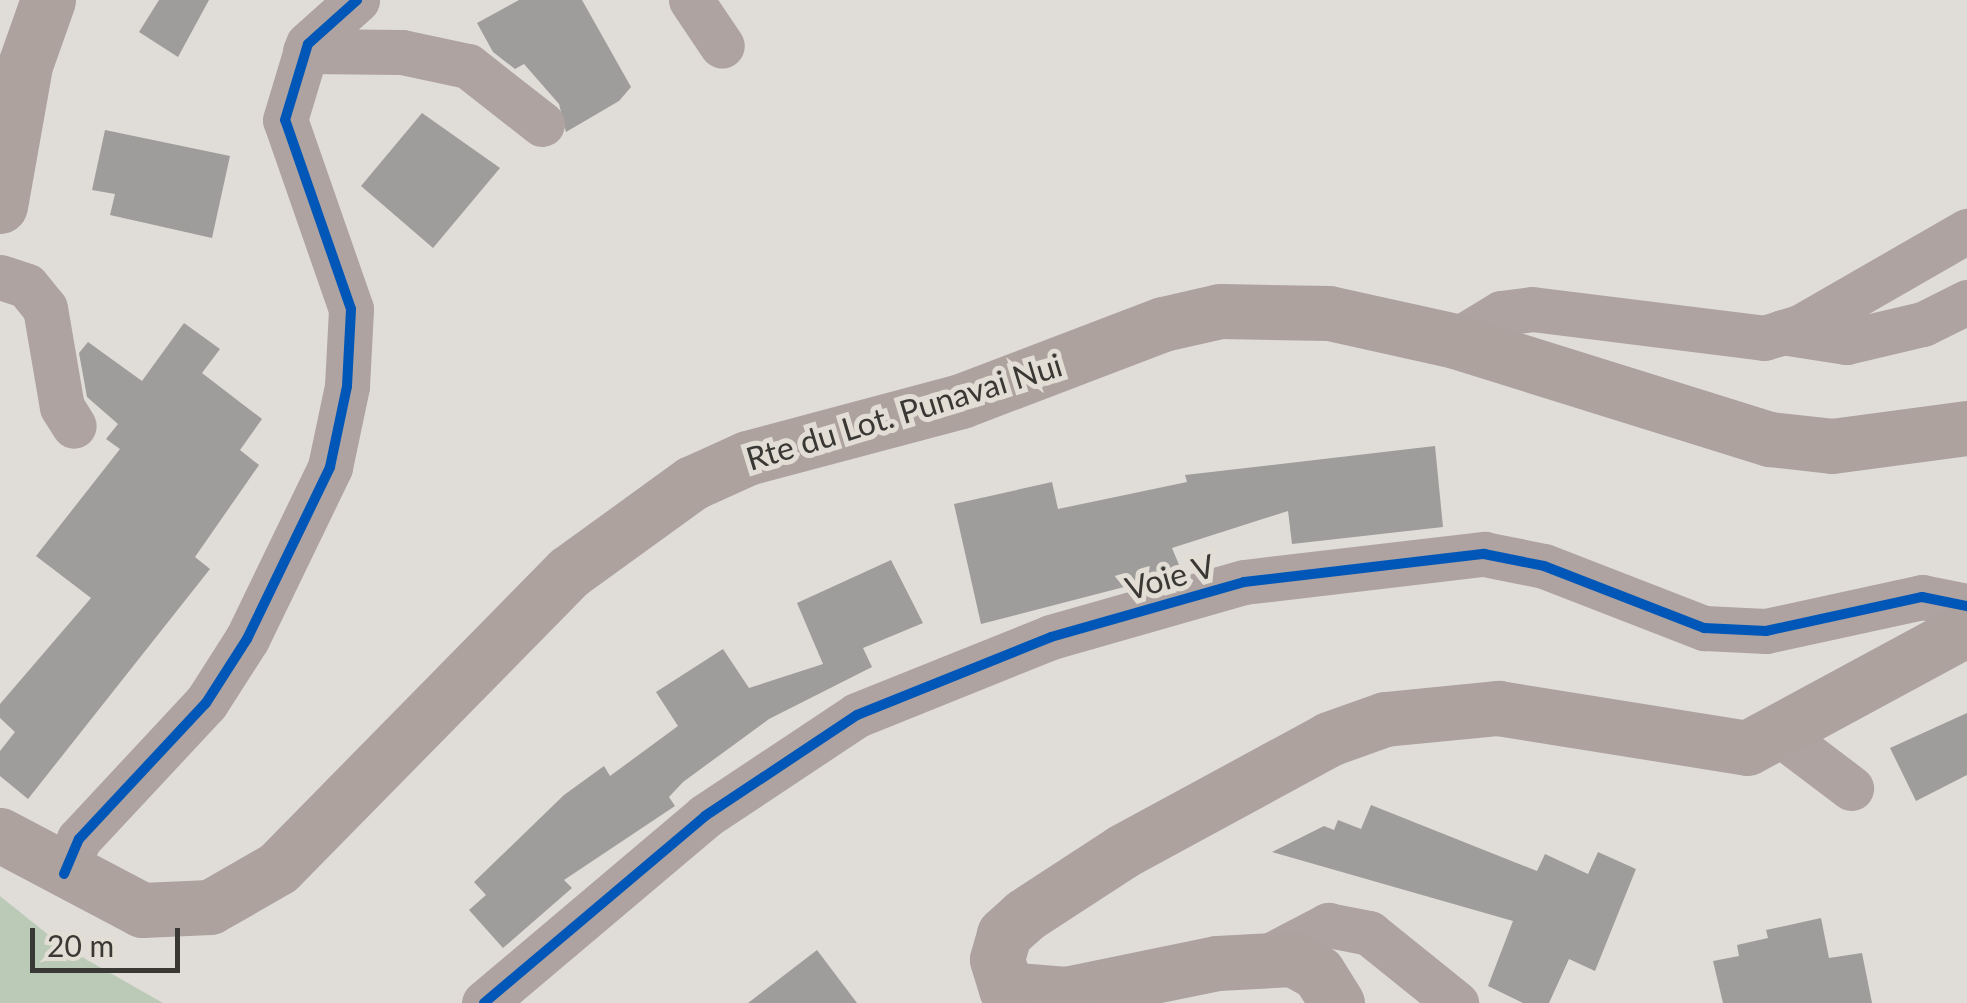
<!DOCTYPE html>
<html>
<head>
<meta charset="utf-8">
<style>
  body { margin:0 }
  #map { position:relative; width:1967px; height:1003px; overflow:hidden; background:#e0ddd8; font-family:Lato,sans-serif }
  div>[style] { position:absolute }
  [style*='--x'] { left:calc(var(--x)*1px); top:calc(var(--y)*1px); width:calc(var(--w)*1px); rotate:calc(var(--a)*1deg) }
  .forest>* { inset:0; background:#bbcab7 }
  .building>* { inset:0; background:#9e9d9c }
  .street>* { height:45px; margin:-22.5px; padding:0 22.5px; transform-origin:22.5px; border-radius:22.5px; background:#aea3a0 }
  .secondary>* { height:55px; margin:-27.5px; padding:0 27.5px; transform-origin:27.5px; border-radius:27.5px; background:#ada29e }
  .cycleway>* { height:10px; margin:-5px; padding:0 5px; transform-origin:5px; border-radius:5px; background:#0057b8 }
  span { translate:-50% -50%; white-space:nowrap; text-align:center; line-height:1.15; -webkit-text-stroke:10px #e3ded5; paint-order:stroke }
  .street-label { font-size:32px; color:#3a3834 }
  .scale { position:absolute; left:30px; top:928px; width:150px; height:45px; box-sizing:border-box; border:5px solid #3a3834; border-top:0; padding-left:12px; font-size:30px; line-height:35px; white-space:nowrap; color:#3a3834; -webkit-text-stroke:8px #e3ded5; paint-order:stroke }
</style>
</head>
<body>
<div id="map">
  <div class="forest">
    <i style="clip-path:polygon(0 896px,61px 945px,163px 1003px,0 1003px)"></i>
  </div>
  <div class="building">
    <i style="clip-path:polygon(159px 0,209px 0,178px 57px,139px 32px)"></i>
    <i style="clip-path:polygon(519px 0,582px 0,631px 87px,619px 101px,566px 132px,559px 104px,524px 64px,515px 69px,493px 52px,477px 23px)"></i>
    <i style="clip-path:polygon(422px 113px,500px 168px,433px 248px,361px 186px)"></i>
    <i style="clip-path:polygon(105px 130px,230px 156px,212px 238px,110px 215px,115px 194px,92px 190px)"></i>
    <i style="clip-path:polygon(184px 323px,220px 349px,202px 373px,262px 419px,240px 450px,259px 465px,195px 557px,210px 569px,28px 799px,0 776px,0 751px,15px 732px,0 718px,0 704px,91px 598px,36px 556px,120px 449px,106px 439px,118px 424px,87px 397px,79px 353px,88px 342px,142px 381px)"></i>
    <i style="clip-path:polygon(1435px 446px,1443px 527px,1292px 544px,1288px 511px,1172px 548px,1182px 572px,981px 624px,954px 504px,1052px 482px,1058px 509px,1187px 482px,1185px 475px)"></i>
    <i style="clip-path:polygon(891px 560px,923px 623px,863px 648px,872px 667px,769px 719px,683px 782px,669px 797px,675px 806px,564px 880px,572px 888px,503px 948px,469px 910px,486px 895px,474px 882px,564px 795px,604px 766px,610px 776px,678px 726px,656px 692px,723px 649px,749px 688px,823px 664px,797px 603px)"></i>
    <i style="clip-path:polygon(1967px 713px,1967px 775px,1916px 801px,1890px 748px)"></i>
    <i style="clip-path:polygon(1371px 805px,1537px 871px,1545px 854px,1588px 874px,1598px 852px,1636px 869px,1595px 971px,1569px 959px,1549px 1003px,1523px 1003px,1488px 986px,1513px 921px,1272px 852px,1324px 826px,1334px 830px,1338px 820px,1361px 829px)"></i>
    <i style="clip-path:polygon(1821px 918px,1829px 958px,1862px 953px,1872px 1003px,1723px 1003px,1713px 961px,1739px 956px,1737px 945px,1768px 938px,1766px 930px)"></i>
    <i style="clip-path:polygon(817px 950px,857px 1003px,748px 1003px)"></i>
  </div>
  <div class="street">
    <i style="--x:691;--y:0;--w:55;--a:56"></i>
    <i style="--x:305;--y:51;--w:97;--a:0.6"></i>
    <i style="--x:402;--y:52;--w:67;--a:12"></i>
    <i style="--x:468;--y:66;--w:94;--a:38.1"></i>
    <i style="--x:0;--y:277;--w:28;--a:18"></i>
    <i style="--x:27;--y:286;--w:28;--a:51"></i>
    <i style="--x:45;--y:308;--w:100;--a:80.3"></i>
    <i style="--x:62;--y:407;--w:22;--a:58"></i>
    <i style="--x:1782;--y:332;--w:65;--a:8.9"></i>
    <i style="--x:1846;--y:342;--w:79;--a:-13.2"></i>
    <i style="--x:1923;--y:324;--w:49;--a:-26.6"></i>
    <i style="--x:1455;--y:341;--w:54;--a:-31.3"></i>
    <i style="--x:1501;--y:313;--w:31;--a:-7"></i>
    <i style="--x:1532;--y:309;--w:234;--a:7.1"></i>
    <i style="--x:1764;--y:338;--w:38;--a:-17"></i>
    <i style="--x:1800;--y:327;--w:193;--a:-29.9"></i>
    <i style="--x:1781;--y:735;--w:88;--a:37.1"></i>
    <i style="--x:64;--y:874;--w:38;--a:-67"></i>
    <i style="--x:79;--y:839;--w:186;--a:-47"></i>
    <i style="--x:206;--y:703;--w:76;--a:-57.4"></i>
    <i style="--x:247;--y:639;--w:191;--a:-64.2"></i>
    <i style="--x:330;--y:467;--w:83;--a:-78.1"></i>
    <i style="--x:347;--y:386;--w:77;--a:-87"></i>
    <i style="--x:351;--y:309;--w:200;--a:-109.2"></i>
    <i style="--x:285;--y:120;--w:79;--a:-73.2"></i>
    <i style="--x:308;--y:44;--w:66;--a:-41.9"></i>
    <i style="--x:1269;--y:956;--w:67;--a:-27.7"></i>
    <i style="--x:1328;--y:925;--w:42;--a:11"></i>
    <i style="--x:1369;--y:933;--w:112;--a:38.8"></i>
    <i style="--x:484;--y:1003;--w:289;--a:-40.2"></i>
    <i style="--x:705;--y:816;--w:182;--a:-33.6"></i>
    <i style="--x:857;--y:715;--w:209;--a:-21.9"></i>
    <i style="--x:1051;--y:637;--w:201;--a:-15.9"></i>
    <i style="--x:1244;--y:582;--w:242;--a:-6.7"></i>
    <i style="--x:1484;--y:554;--w:61;--a:11.3"></i>
    <i style="--x:1544;--y:566;--w:172;--a:21.2"></i>
    <i style="--x:1704;--y:628;--w:62;--a:2.8"></i>
    <i style="--x:1766;--y:631;--w:160;--a:-12.3"></i>
    <i style="--x:1922;--y:597;--w:46;--a:11.3"></i>
  </div>
  <div class="secondary">
    <i style="--x:0;--y:206;--w:143;--a:-79.9"></i>
    <i style="--x:25;--y:65;--w:69;--a:-70.5"></i>
    <i style="--x:0;--y:835;--w:161;--a:27.8"></i>
    <i style="--x:142;--y:910;--w:68;--a:-2.5"></i>
    <i style="--x:210;--y:907;--w:78;--a:-29.8"></i>
    <i style="--x:278;--y:868;--w:415;--a:-45.5"></i>
    <i style="--x:569;--y:572;--w:152;--a:-35.9"></i>
    <i style="--x:692;--y:483;--w:60;--a:-24.4"></i>
    <i style="--x:747;--y:458;--w:221;--a:-14.9"></i>
    <i style="--x:961;--y:401;--w:216;--a:-20.9"></i>
    <i style="--x:1163;--y:324;--w:58;--a:-12.8"></i>
    <i style="--x:1220;--y:311;--w:109;--a:1.1"></i>
    <i style="--x:1329;--y:313;--w:129;--a:12.5"></i>
    <i style="--x:1455;--y:341;--w:330;--a:17.3"></i>
    <i style="--x:1770;--y:439;--w:62;--a:6.4"></i>
    <i style="--x:1832;--y:446;--w:136;--a:-7.6"></i>
    <i style="--x:1337;--y:1003;--w:36;--a:-122"></i>
    <i style="--x:1318;--y:973;--w:29;--a:-151"></i>
    <i style="--x:1293;--y:959;--w:76;--a:177"></i>
    <i style="--x:1217;--y:963;--w:154;--a:168.4"></i>
    <i style="--x:1066;--y:994;--w:60;--a:-175.2"></i>
    <i style="--x:1006;--y:989;--w:31;--a:-107"></i>
    <i style="--x:997;--y:959;--w:26;--a:-74"></i>
    <i style="--x:1004;--y:934;--w:28;--a:-42"></i>
    <i style="--x:1025;--y:915;--w:117;--a:-33.1"></i>
    <i style="--x:1123;--y:851;--w:234;--a:-28.5"></i>
    <i style="--x:1329;--y:739;--w:59;--a:-19.7"></i>
    <i style="--x:1385;--y:719;--w:114;--a:-5.6"></i>
    <i style="--x:1498;--y:708;--w:252;--a:9.1"></i>
    <i style="--x:1747;--y:748;--w:250;--a:-28.4"></i>
  </div>
  <div class="cycleway">
    <i style="--x:64;--y:874;--w:38;--a:-67"></i>
    <i style="--x:79;--y:839;--w:186;--a:-47"></i>
    <i style="--x:206;--y:703;--w:76;--a:-57.4"></i>
    <i style="--x:247;--y:639;--w:191;--a:-64.2"></i>
    <i style="--x:330;--y:467;--w:83;--a:-78.1"></i>
    <i style="--x:347;--y:386;--w:77;--a:-87"></i>
    <i style="--x:351;--y:309;--w:200;--a:-109.2"></i>
    <i style="--x:285;--y:120;--w:79;--a:-73.2"></i>
    <i style="--x:308;--y:44;--w:66;--a:-41.9"></i>
    <i style="--x:484;--y:1003;--w:289;--a:-40.2"></i>
    <i style="--x:705;--y:816;--w:182;--a:-33.6"></i>
    <i style="--x:857;--y:715;--w:209;--a:-21.9"></i>
    <i style="--x:1051;--y:637;--w:201;--a:-15.9"></i>
    <i style="--x:1244;--y:582;--w:242;--a:-6.7"></i>
    <i style="--x:1484;--y:554;--w:61;--a:11.3"></i>
    <i style="--x:1544;--y:566;--w:172;--a:21.2"></i>
    <i style="--x:1704;--y:628;--w:62;--a:2.8"></i>
    <i style="--x:1766;--y:631;--w:160;--a:-12.3"></i>
    <i style="--x:1922;--y:597;--w:46;--a:11.3"></i>
  </div>
  <div class="street-label">
    <span style="left:904px;top:412px;rotate:-17deg">Rte du Lot. Punavai Nui</span>
    <span style="left:1170px;top:577px;rotate:-16deg">Voie V</span>
  </div>
  <div class="scale">20 m</div>
</div>
</body>
</html>
